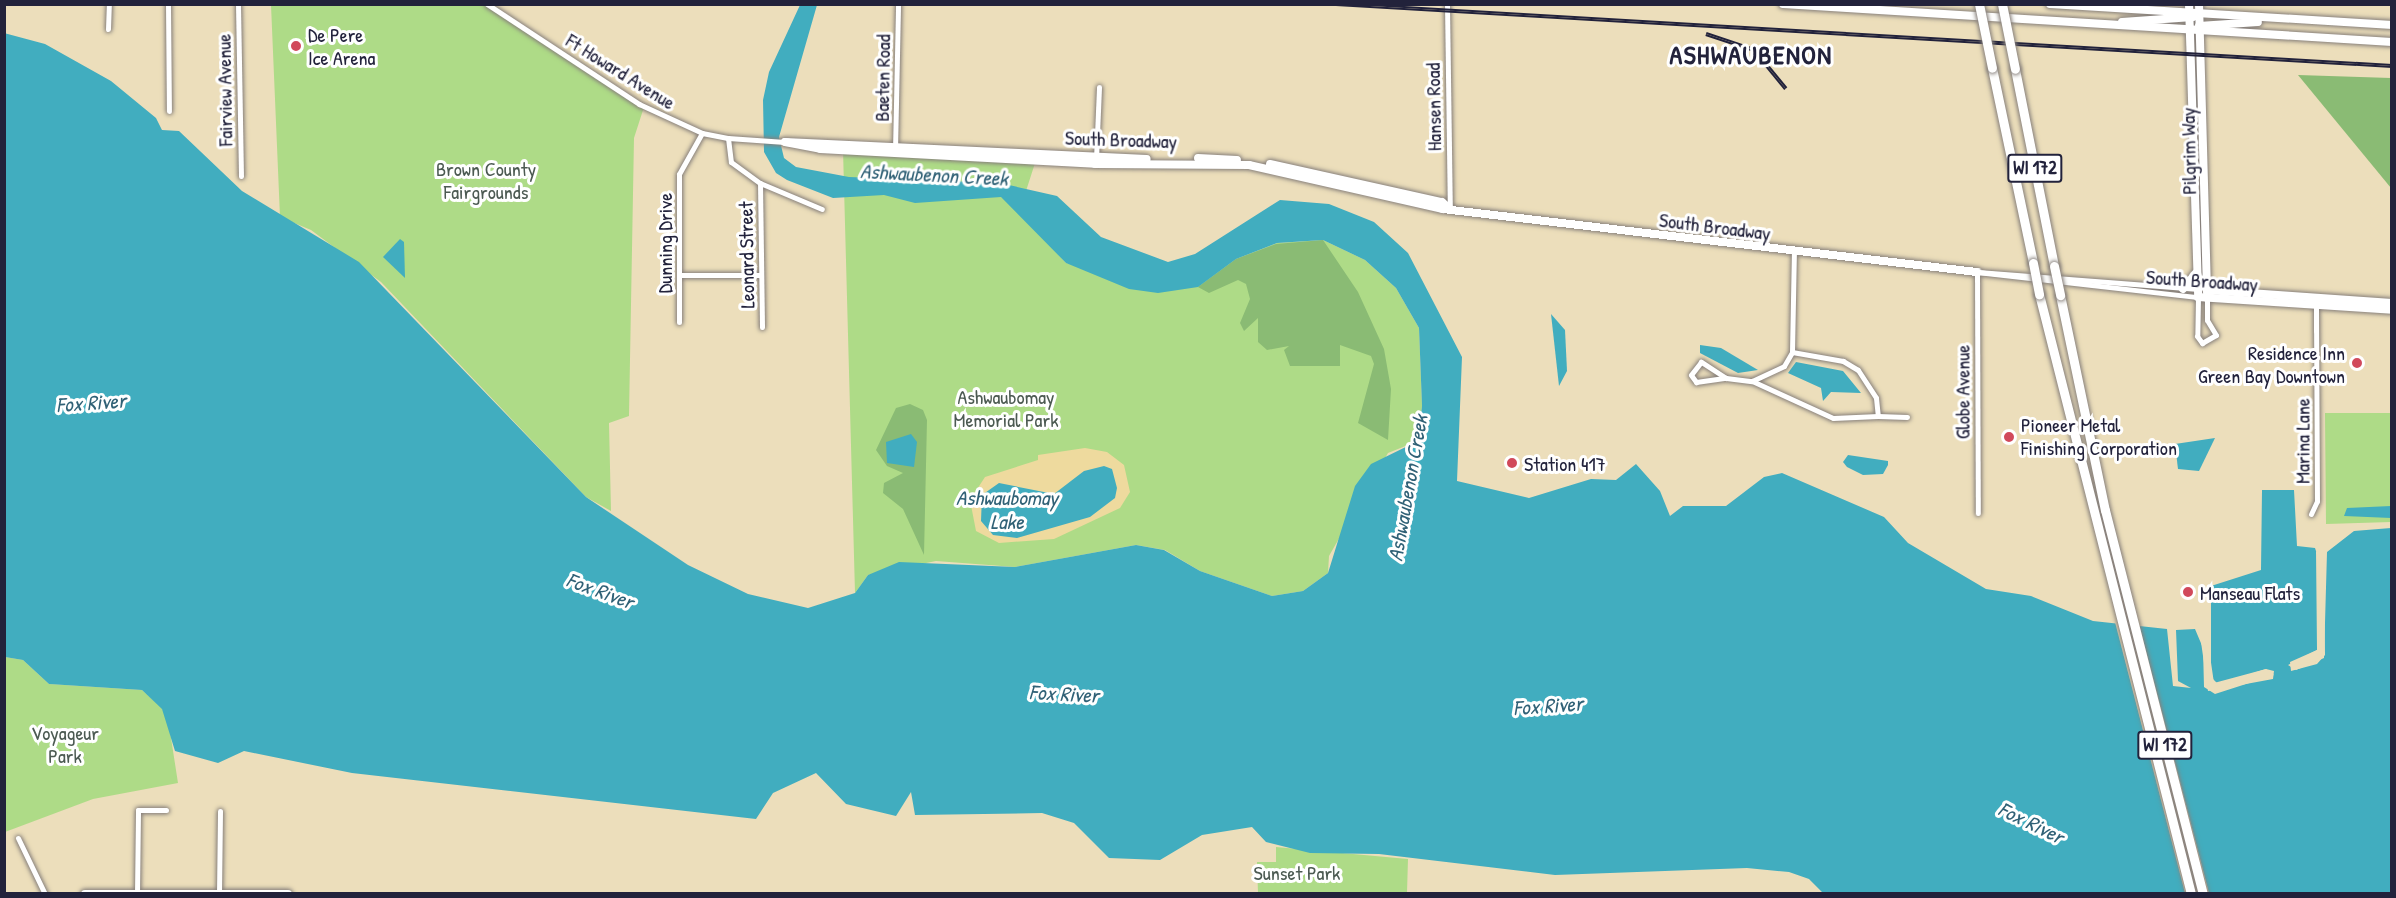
<!DOCTYPE html>
<html>
<head>
<meta charset="utf-8">
<style>
  body { margin:0 }
  #map { position:relative; width:2396px; height:898px; overflow:hidden; background:#ecdebb; font-family:"Patrick Hand",sans-serif }
  div>[style] { position:absolute }
  [style*='--x'] { left:calc(var(--x)*1px); top:calc(var(--y)*1px); width:calc(var(--w)*1px); rotate:calc(var(--a)*1deg) }
  .green>* { inset:0; background:#aedb87 }
  .forest>* { inset:0; background:#8abb74 }
  .sand>* { inset:0; background:#eeda9e }
  .water>* { inset:0; background:#41adbf }
  .pier>* { inset:0; background:#ecdebb }
  .roads { filter:drop-shadow(0 0 2px #87807b) drop-shadow(0 0 2px #87807b) }
  .street>* { height:5px; margin:-2.5px; padding:0 2.5px; transform-origin:2.5px; border-radius:2.5px; background:#fff }
  .secondary>* { height:8px; margin:-4px; padding:0 4px; transform-origin:4px; border-radius:4px; background:#fff }
  .primary>* { height:8px; margin:-4px; padding:0 4px; transform-origin:4px; border-radius:4px; background:#fff }
  .highway>* { height:9px; margin:-4.5px; padding:0 4.5px; transform-origin:4.5px; border-radius:4.5px; background:#fff }
  .rail>* { height:4px; margin-top:-2px; transform-origin:0; background:repeating-linear-gradient(90deg,#fff 0 4.5px,#22223b 0 9px); box-sizing:border-box; border-block:2px solid #22223b }
  .bridges { filter:drop-shadow(0 0 2px #87807b) drop-shadow(0 0 2px #87807b) }
  .highway-bridge>* { height:9px; margin:-4.5px; padding:0 4.5px; transform-origin:4.5px; border-radius:4.5px; background:#fff }
  .dots>* { width:16px; height:16px; translate:-50% -50%; box-sizing:border-box; border:3px solid #fff; border-radius:50% }
  span { translate:-50% -50%; white-space:nowrap; text-align:center; line-height:1.15; -webkit-text-stroke:6px #fff; paint-order:stroke }
  .shield-label span { padding:2px 4px; background:#fff; border:2px solid; border-radius:4px; -webkit-text-stroke-width:0 }
  .shield-label { font-size:18px; color:#22223b; font-weight:700 }
  .poi-label { font-size:20px; color:#22223b }
  .left { translate:0 -50%; text-align:left }
  .right { translate:-100% -50%; text-align:right }
  .street-label { font-size:20px; color:#22223b }
  .park-label { font-size:20px; color:#4c5a52 }
  .water-label { font-size:21px; color:#306176; font-style:italic }
  .district-label { font-size:26px; color:#22223b; font-weight:700; letter-spacing:1.5px }
  .frame { position:absolute; inset:0; border:6px solid #22223b; pointer-events:none }
</style>
</head>
<body>
<div id="map">
  <div class="green">
    <i style="clip-path:polygon(271px 5px,487px 5px,644px 107px,634px 138px,629px 416px,609px 423px,611px 511px,586px 497px,381px 282px,311px 230px,280px 217px)"></i>
    <i style="clip-path:polygon(843px 150px,1036px 160px,1026px 191px,1012px 204px,1066px 263px,1197px 287px,1236px 259px,1277px 243px,1323px 240px,1365px 260px,1396px 288px,1419px 328px,1422px 406px,1418px 441px,1388px 453px,1329px 556px,1328px 573px,1303px 591px,1272px 596px,1200px 571px,1165px 550px,1136px 545px,1015px 567px,936px 561px,868px 575px,855px 593px)"></i>
    <i style="clip-path:polygon(2391px 318px,2391px 522px,2326px 524px,2325px 413px,2391px 413px)"></i>
    <i style="clip-path:polygon(5px 657px,23px 660px,49px 684px,142px 690px,162px 708px,169px 725px,178px 783px,93px 799px,5px 832px)"></i>
    <i style="clip-path:polygon(1276px 847px,1408px 859px,1407px 893px,1258px 893px,1257px 862px,1276px 862px)"></i>
  </div>
  <div class="forest">
    <i style="clip-path:polygon(2298px 75px,2391px 78px,2391px 188px)"></i>
    <i style="clip-path:polygon(1323px 240px,1358px 292px,1384px 349px,1391px 389px,1388px 440px,1358px 423px,1374px 364px,1371px 356px,1340px 345px,1340px 366px,1290px 366px,1284px 350px,1289px 346px,1267px 350px,1258px 342px,1258px 318px,1244px 331px,1240px 323px,1250px 299px,1246px 284px,1238px 280px,1209px 293px,1198px 287px,1236px 259px,1276px 244px)"></i>
    <i style="clip-path:polygon(910px 404px,923px 410px,927px 420px,924px 555px,903px 509px,883px 493px,884px 483px,903px 473px,887px 466px,876px 450px,896px 408px)"></i>
  </div>
  <div class="sand">
    <i style="clip-path:polygon(1085px 448px,1107px 452px,1124px 465px,1130px 492px,1120px 508px,1054px 539px,999px 543px,976px 531px,970px 500px,985px 477px,1038px 460px,1038px 455px)"></i>
  </div>
  <div class="water">
    <i style="clip-path:polygon(800px 5px,817px 5px,779px 137px,784px 158px,796px 167px,849px 177px,1000px 183px,1057px 196px,1101px 237px,1168px 262px,1195px 254px,1280px 200px,1329px 204px,1374px 222px,1408px 253px,1462px 357px,1457px 481px,1529px 498px,1591px 479px,1616px 480px,1636px 464px,1660px 491px,1670px 516px,1683px 506px,1726px 506px,1764px 477px,1782px 473px,1884px 517px,1908px 543px,1986px 589px,2031px 596px,2093px 621px,2167px 629px,2173px 686px,2191px 688px,2178px 681px,2176px 630px,2195px 629px,2203px 648px,2204px 687px,2215px 694px,2274px 675px,2266px 669px,2218px 684px,2211px 677px,2211px 586px,2261px 570px,2262px 490px,2294px 490px,2297px 546px,2315px 548px,2317px 554px,2317px 650px,2288px 665px,2296px 670px,2324px 658px,2327px 552px,2354px 531px,2391px 528px,2391px 893px,1823px 893px,1809px 879px,1789px 872px,1747px 868px,1555px 875px,1379px 854px,1310px 853px,1266px 842px,1252px 827px,1202px 835px,1160px 860px,1109px 858px,1074px 823px,1042px 813px,915px 815px,911px 792px,896px 816px,846px 804px,816px 773px,773px 793px,756px 819px,352px 773px,244px 751px,218px 763px,175px 751px,162px 709px,142px 690px,49px 684px,23px 660px,5px 657px,4px 33px,45px 44px,111px 81px,156px 118px,162px 130px,179px 131px,242px 191px,359px 262px,586px 497px,688px 565px,748px 594px,808px 608px,855px 593px,868px 575px,899px 562px,1015px 567px,1136px 545px,1164px 550px,1200px 571px,1272px 596px,1303px 591px,1328px 573px,1355px 486px,1371px 464px,1418px 441px,1422px 406px,1419px 328px,1396px 288px,1365px 260px,1323px 240px,1277px 243px,1236px 259px,1198px 287px,1158px 293px,1129px 289px,1066px 263px,1001px 197px,915px 203px,884px 195px,833px 198px,787px 180px,776px 173px,764px 152px,763px 100px,769px 72px)"></i>
    <i style="clip-path:polygon(400px 239px,404px 242px,405px 278px,383px 257px)"></i>
    <i style="clip-path:polygon(1551px 314px,1565px 330px,1567px 371px,1559px 386px)"></i>
    <i style="clip-path:polygon(1700px 345px,1721px 348px,1758px 370px,1738px 373px,1700px 353px)"></i>
    <i style="clip-path:polygon(1796px 362px,1843px 371px,1861px 393px,1831px 392px,1823px 401px,1821px 388px,1788px 373px)"></i>
    <i style="clip-path:polygon(911px 434px,917px 442px,914px 467px,887px 463px,886px 442px)"></i>
    <i style="clip-path:polygon(2215px 438px,2199px 471px,2178px 469px,2175px 444px)"></i>
    <i style="clip-path:polygon(1848px 455px,1888px 461px,1888px 465px,1883px 474px,1863px 475px,1847px 467px,1843px 462px)"></i>
    <i style="clip-path:polygon(1104px 466px,1112px 469px,1117px 488px,1115px 498px,1090px 517px,1017px 538px,993px 535px,981px 521px,982px 495px,999px 483px,1054px 494px,1084px 471px)"></i>
    <i style="clip-path:polygon(2391px 506px,2391px 518px,2344px 516px,2347px 508px)"></i>
  </div>
  <div class="pier">
    <i style="clip-path:polygon(2316px 551px,2320px 554px,2320px 651px,2313px 659px,2291px 665px,2316px 661px,2322px 654px,2324px 552px,2325px 655px,2317px 664px,2291px 671px,2290px 662px,2317px 650px)"></i>
    <i style="clip-path:polygon(2115px 622px,2139px 624px,2209px 893px,2185px 893px)"></i>
    <i style="clip-path:polygon(2201px 642px,2206px 648px,2207px 681px,2209px 689px,2271px 675px,2213px 686px,2208px 678px,2208px 642px,2214px 683px,2266px 669px,2274px 671px,2273px 679px,2208px 691px)"></i>
  </div>
  <div class="roads">
    <div class="street">
      <i style="--x:168;--y:4;--w:107;--a:89.5"></i>
      <i style="--x:238;--y:4;--w:172;--a:89"></i>
      <i style="--x:487;--y:4;--w:182;--a:33.3"></i>
      <i style="--x:639;--y:104;--w:69;--a:24.7"></i>
      <i style="--x:702;--y:133;--w:26;--a:11"></i>
      <i style="--x:728;--y:138;--w:24;--a:83"></i>
      <i style="--x:731;--y:162;--w:36;--a:36"></i>
      <i style="--x:760;--y:183;--w:67;--a:22.8"></i>
      <i style="--x:1447;--y:4;--w:205;--a:89.2"></i>
      <i style="--x:108;--y:29;--w:25;--a:-88"></i>
      <i style="--x:728;--y:138;--w:57;--a:4"></i>
      <i style="--x:895;--y:151;--w:147;--a:-88.8"></i>
      <i style="--x:1096;--y:159;--w:72;--a:-87.6"></i>
      <i style="--x:760;--y:183;--w:144;--a:89.2"></i>
      <i style="--x:1977;--y:272;--w:222;--a:6.5"></i>
      <i style="--x:2198;--y:297;--w:39;--a:91"></i>
      <i style="--x:2197;--y:336;--w:9;--a:54"></i>
      <i style="--x:2202;--y:343;--w:16;--a:-30"></i>
      <i style="--x:2216;--y:335;--w:17;--a:-121"></i>
      <i style="--x:2207;--y:320;--w:22;--a:-90"></i>
      <i style="--x:1977;--y:272;--w:241;--a:89.8"></i>
      <i style="--x:1977;--y:272;--w:223;--a:4.4"></i>
      <i style="--x:679;--y:275;--w:81;--a:0"></i>
      <i style="--x:2316;--y:304;--w:27;--a:90"></i>
      <i style="--x:679;--y:322;--w:148;--a:-90"></i>
      <i style="--x:679;--y:174;--w:47;--a:-60.7"></i>
      <i style="--x:1792;--y:352;--w:52;--a:10"></i>
      <i style="--x:1843;--y:361;--w:17;--a:31"></i>
      <i style="--x:1858;--y:370;--w:33;--a:57"></i>
      <i style="--x:1876;--y:398;--w:18;--a:84"></i>
      <i style="--x:1878;--y:416;--w:45;--a:177.5"></i>
      <i style="--x:1833;--y:418;--w:89;--a:-155.4"></i>
      <i style="--x:1752;--y:381;--w:35;--a:-25"></i>
      <i style="--x:1784;--y:366;--w:16;--a:-60"></i>
      <i style="--x:1792;--y:352;--w:100;--a:-88.9"></i>
      <i style="--x:1726;--y:378;--w:30;--a:-147"></i>
      <i style="--x:1701;--y:362;--w:16;--a:128"></i>
      <i style="--x:1691;--y:375;--w:9;--a:54"></i>
      <i style="--x:1696;--y:382;--w:30;--a:-8"></i>
      <i style="--x:1726;--y:378;--w:26;--a:7"></i>
      <i style="--x:1878;--y:416;--w:29;--a:2"></i>
      <i style="--x:2311;--y:514;--w:14;--a:-65"></i>
      <i style="--x:2317;--y:501;--w:199;--a:-90.3"></i>
      <i style="--x:18;--y:838;--w:62;--a:64.3"></i>
      <i style="--x:137;--y:894;--w:84;--a:-89.3"></i>
      <i style="--x:138;--y:810;--w:28;--a:0"></i>
      <i style="--x:219;--y:894;--w:83;--a:-89.3"></i>
    </div>
    <div class="secondary">
      <i style="--x:1783;--y:4;--w:610;--a:3.57"></i>
      <i style="--x:2050;--y:4;--w:343;--a:3.5"></i>
      <i style="--x:2189;--y:4;--w:293;--a:88.2"></i>
      <i style="--x:2198;--y:297;--w:194;--a:3.8"></i>
      <i style="--x:2199;--y:4;--w:294;--a:88.4"></i>
      <i style="--x:2122;--y:22;--w:71;--a:-4"></i>
      <i style="--x:2199;--y:26;--w:59;--a:-3.9"></i>
      <i style="--x:785;--y:142;--w:36;--a:11"></i>
      <i style="--x:820;--y:149;--w:275;--a:3.1"></i>
      <i style="--x:1095;--y:164;--w:154;--a:0.4"></i>
      <i style="--x:1249;--y:165;--w:199;--a:12.8"></i>
      <i style="--x:1443;--y:209;--w:538;--a:6.73"></i>
      <i style="--x:785;--y:142;--w:362;--a:2.7"></i>
      <i style="--x:1198;--y:158;--w:39;--a:3"></i>
      <i style="--x:1270;--y:164;--w:176;--a:12.5"></i>
      <i style="--x:1442;--y:202;--w:11;--a:41"></i>
      <i style="--x:2183;--y:289;--w:21;--a:-51"></i>
      <i style="--x:2207;--y:290;--w:185;--a:4"></i>
    </div>
    <div class="primary">
      <i style="--x:85;--y:894;--w:203;--a:0"></i>
    </div>
    <div class="highway">
      <i style="--x:1992;--y:68;--w:199;--a:78.1"></i>
      <i style="--x:2015;--y:69;--w:201;--a:78.8"></i>
      <i style="--x:2039;--y:294;--w:619;--a:75.78"></i>
      <i style="--x:2060;--y:295;--w:220;--a:78.2"></i>
      <i style="--x:2105;--y:510;--w:396;--a:75.7"></i>
    </div>
  </div>
  <div class="rail">
    <i style="--x:1336;--y:4;--w:1058;--a:3.36"></i>
    <i style="--x:1706;--y:34;--w:51;--a:18.4"></i>
    <i style="--x:1754;--y:50;--w:50;--a:50.6"></i>
  </div>
  <div class="bridges">
    <div class="highway-bridge">
      <i style="--x:1979;--y:4;--w:65;--a:78.5"></i>
      <i style="--x:2002;--y:4;--w:66;--a:78.7"></i>
      <i style="--x:2033;--y:263;--w:32;--a:79"></i>
      <i style="--x:2054;--y:266;--w:30;--a:78"></i>
    </div>
  </div>
  <div class="dots">
    <i style="left:296px;top:46px;background:#d1495b"></i>
    <i style="left:2357px;top:363px;background:#d1495b"></i>
    <i style="left:2009px;top:437px;background:#d1495b"></i>
    <i style="left:1512px;top:463px;background:#d1495b"></i>
    <i style="left:2188px;top:592px;background:#d1495b"></i>
  </div>
  <div class="shield-label">
    <span style="left:2035px;top:168px">WI 172</span>
    <span style="left:2165px;top:745px">WI 172</span>
  </div>
  <div class="poi-label">
    <span class="left" style="left:308px;top:46px">De Pere<br>Ice Arena</span>
    <span class="right" style="left:2345px;top:364px">Residence Inn<br>Green Bay Downtown</span>
    <span class="left" style="left:2021px;top:436px">Pioneer Metal<br>Finishing Corporation</span>
    <span class="left" style="left:1524px;top:463px">Station 417</span>
    <span class="left" style="left:2200px;top:592px">Manseau Flats</span>
  </div>
  <div class="street-label">
    <span style="left:621px;top:71px;rotate:32deg">Ft Howard Avenue</span>
    <span style="left:882px;top:78px;rotate:-89deg">Baeten Road</span>
    <span style="left:224px;top:90px;rotate:-91deg">Fairview Avenue</span>
    <span style="left:1433px;top:107px;rotate:-91deg">Hansen Road</span>
    <span style="left:1121px;top:139px;rotate:2deg">South Broadway</span>
    <span style="left:2188px;top:151px;rotate:-91deg">Pilgrim Way</span>
    <span style="left:1715px;top:226px;rotate:7deg">South Broadway</span>
    <span style="left:664px;top:243px;rotate:-90deg">Dunning Drive</span>
    <span style="left:746px;top:255px;rotate:-91deg">Leonard Street</span>
    <span style="left:2202px;top:280px;rotate:4deg">South Broadway</span>
    <span style="left:1962px;top:392px;rotate:-90deg">Globe Avenue</span>
    <span style="left:2302px;top:441px;rotate:-90deg">Marina Lane</span>
  </div>
  <div class="park-label">
    <span style="left:486px;top:180px">Brown County<br>Fairgrounds</span>
    <span style="left:1006px;top:408px">Ashwaubomay<br>Memorial Park</span>
    <span style="left:65px;top:744px">Voyageur<br>Park</span>
    <span style="left:1297px;top:872px">Sunset Park</span>
  </div>
  <div class="water-label">
    <span style="left:934px;top:175px;rotate:3deg">Ashwaubenon Creek</span>
    <span style="left:91px;top:403px;rotate:-4deg">Fox River</span>
    <span style="left:1408px;top:488px;rotate:-80deg">Ashwaubenon Creek</span>
    <span style="left:1007px;top:510px">Ashwaubomay<br>Lake</span>
    <span style="left:600px;top:591px;rotate:20deg">Fox River</span>
    <span style="left:1064px;top:694px;rotate:3deg">Fox River</span>
    <span style="left:1548px;top:706px;rotate:-4deg">Fox River</span>
    <span style="left:2031px;top:823px;rotate:26deg">Fox River</span>
  </div>
  <div class="district-label">
    <span style="left:1751px;top:55px">ASHWAUBENON</span>
  </div>
  <div class="frame"></div>
</div>
</body>
</html>
